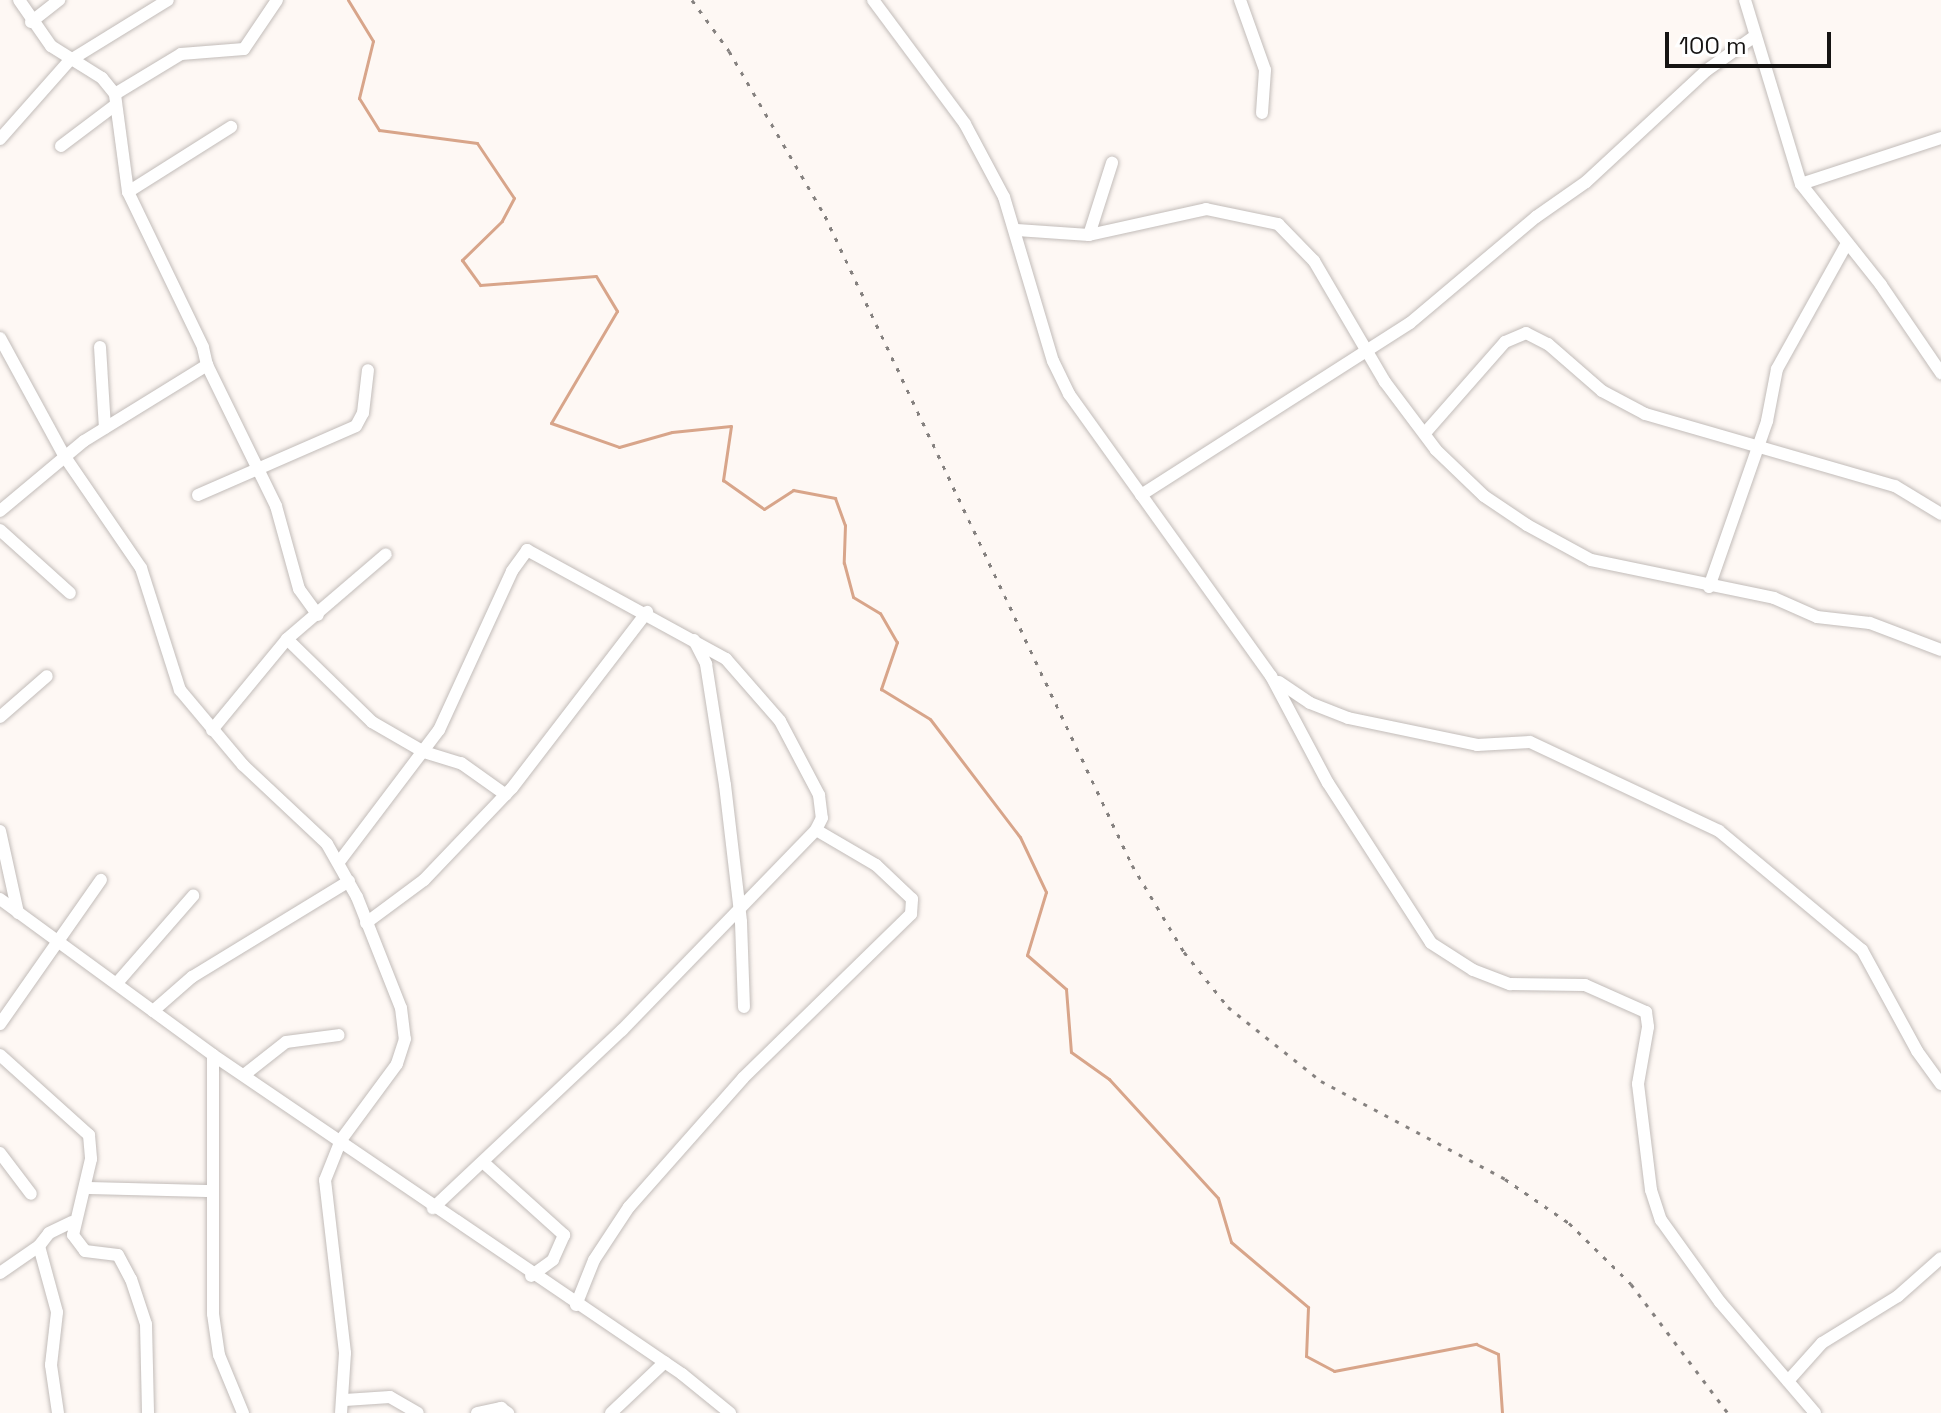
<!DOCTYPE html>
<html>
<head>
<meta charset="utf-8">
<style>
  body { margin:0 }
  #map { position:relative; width:1941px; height:1413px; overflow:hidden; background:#fef8f4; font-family:"Space Grotesk",sans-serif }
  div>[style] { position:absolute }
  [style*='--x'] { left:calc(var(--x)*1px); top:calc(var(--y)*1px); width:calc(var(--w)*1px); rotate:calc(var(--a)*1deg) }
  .stream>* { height:3px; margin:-1.5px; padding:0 1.5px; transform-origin:1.5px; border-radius:1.5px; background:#d8a58a }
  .roads { filter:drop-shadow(0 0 2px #c2bcb9) drop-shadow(0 0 2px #c2bcb9) }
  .minor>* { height:12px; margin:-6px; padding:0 6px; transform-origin:6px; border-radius:6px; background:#fff }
  .rail>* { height:3px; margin-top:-1.5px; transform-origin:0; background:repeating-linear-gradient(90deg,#85817f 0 4px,transparent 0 12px) }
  span { translate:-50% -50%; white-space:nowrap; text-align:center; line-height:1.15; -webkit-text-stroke:6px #fff; paint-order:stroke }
  .scale { position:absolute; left:1665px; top:32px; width:166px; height:36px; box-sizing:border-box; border:4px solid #161413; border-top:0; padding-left:10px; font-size:24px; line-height:28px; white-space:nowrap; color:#161413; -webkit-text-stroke:6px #fff; paint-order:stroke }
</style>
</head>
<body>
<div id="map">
  <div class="stream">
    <i style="--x:348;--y:0;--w:48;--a:58.6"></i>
    <i style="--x:373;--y:41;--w:59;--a:103.8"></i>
    <i style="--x:359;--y:98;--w:38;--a:58"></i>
    <i style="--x:379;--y:130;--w:99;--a:7.6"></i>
    <i style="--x:477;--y:143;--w:66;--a:56.1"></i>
    <i style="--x:514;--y:198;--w:26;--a:118"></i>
    <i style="--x:502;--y:221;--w:56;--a:135.7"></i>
    <i style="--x:462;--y:260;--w:31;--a:54"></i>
    <i style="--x:480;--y:285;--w:116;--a:-4.4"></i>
    <i style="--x:596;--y:276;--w:41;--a:59"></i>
    <i style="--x:617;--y:311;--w:130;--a:120.5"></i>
    <i style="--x:551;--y:423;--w:72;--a:19.4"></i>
    <i style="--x:619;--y:447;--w:55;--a:-15.8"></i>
    <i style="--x:672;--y:432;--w:59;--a:-5.8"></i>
    <i style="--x:731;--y:426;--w:55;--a:98.4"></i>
    <i style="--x:723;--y:480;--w:50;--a:35.3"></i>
    <i style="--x:764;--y:509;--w:35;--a:-33"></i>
    <i style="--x:793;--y:490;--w:43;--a:10.8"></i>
    <i style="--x:835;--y:498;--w:29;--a:70"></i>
    <i style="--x:845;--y:525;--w:38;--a:92"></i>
    <i style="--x:844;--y:563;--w:35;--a:75"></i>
    <i style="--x:853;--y:597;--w:31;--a:31"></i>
    <i style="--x:880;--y:613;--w:34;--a:60"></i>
    <i style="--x:897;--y:642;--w:50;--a:108.8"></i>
    <i style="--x:881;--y:689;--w:57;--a:31.5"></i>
    <i style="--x:930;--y:719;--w:148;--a:52.7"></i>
    <i style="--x:1020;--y:837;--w:61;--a:64.7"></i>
    <i style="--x:1046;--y:892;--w:66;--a:106.8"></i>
    <i style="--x:1027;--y:955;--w:52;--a:41.1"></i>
    <i style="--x:1066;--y:989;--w:63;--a:85.5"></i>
    <i style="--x:1071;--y:1052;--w:47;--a:35.4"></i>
    <i style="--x:1109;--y:1079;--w:161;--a:47.5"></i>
    <i style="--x:1218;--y:1198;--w:46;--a:73.5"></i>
    <i style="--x:1231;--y:1242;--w:101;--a:40.2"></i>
    <i style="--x:1308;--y:1307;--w:49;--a:92.3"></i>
    <i style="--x:1306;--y:1356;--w:32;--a:28"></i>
    <i style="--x:1334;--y:1371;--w:145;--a:-10.8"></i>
    <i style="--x:1476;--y:1344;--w:24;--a:24"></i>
    <i style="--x:1498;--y:1354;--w:59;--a:86.1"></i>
  </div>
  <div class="roads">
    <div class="minor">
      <i style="--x:873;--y:0;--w:154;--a:53.4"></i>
      <i style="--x:965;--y:124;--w:83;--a:61.9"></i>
      <i style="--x:1004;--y:197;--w:171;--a:73.4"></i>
      <i style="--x:1053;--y:361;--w:37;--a:64"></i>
      <i style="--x:1069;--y:394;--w:347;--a:54.4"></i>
      <i style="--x:1271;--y:676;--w:121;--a:62"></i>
      <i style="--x:1328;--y:783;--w:190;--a:57.2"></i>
      <i style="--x:1431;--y:943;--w:50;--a:32.7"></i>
      <i style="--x:1473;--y:970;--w:40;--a:21"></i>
      <i style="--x:1510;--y:984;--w:75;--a:0.8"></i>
      <i style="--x:1585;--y:985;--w:67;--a:23.9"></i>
      <i style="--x:1646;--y:1012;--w:15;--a:82"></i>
      <i style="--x:1648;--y:1027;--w:58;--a:100"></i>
      <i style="--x:1638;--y:1084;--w:107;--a:83"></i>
      <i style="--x:1651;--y:1190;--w:32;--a:72"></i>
      <i style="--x:1661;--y:1220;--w:101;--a:54.3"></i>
      <i style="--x:1720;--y:1302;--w:146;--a:49.4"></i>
      <i style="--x:1240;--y:0;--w:74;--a:70.3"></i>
      <i style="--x:1265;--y:70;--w:43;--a:94"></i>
      <i style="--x:1745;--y:0;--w:192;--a:73.1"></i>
      <i style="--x:1801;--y:184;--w:129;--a:51.6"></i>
      <i style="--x:1881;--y:285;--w:107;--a:55.7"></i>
      <i style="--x:31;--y:22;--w:36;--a:-38"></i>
      <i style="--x:115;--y:94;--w:77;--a:-31.2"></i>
      <i style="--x:181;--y:54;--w:63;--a:-4.5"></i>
      <i style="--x:244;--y:49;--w:59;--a:-56"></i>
      <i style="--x:0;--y:139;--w:104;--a:-48.5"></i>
      <i style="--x:69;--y:61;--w:116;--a:-31.6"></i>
      <i style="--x:61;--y:146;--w:66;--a:-37"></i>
      <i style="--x:1801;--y:184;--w:147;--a:-18.2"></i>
      <i style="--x:128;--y:192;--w:122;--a:-32.3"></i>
      <i style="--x:1017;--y:230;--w:72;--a:4"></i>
      <i style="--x:1089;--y:235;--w:120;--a:-12.5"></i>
      <i style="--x:1206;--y:209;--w:74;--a:11.8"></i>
      <i style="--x:1278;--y:224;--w:52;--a:45.8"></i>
      <i style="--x:1314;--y:261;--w:140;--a:59.6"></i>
      <i style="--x:1385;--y:382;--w:85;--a:53.1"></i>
      <i style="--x:1436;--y:450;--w:66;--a:43.8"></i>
      <i style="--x:1484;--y:496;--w:52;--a:34"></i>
      <i style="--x:1527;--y:525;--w:73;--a:28.7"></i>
      <i style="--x:1591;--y:560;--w:187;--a:11.7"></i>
      <i style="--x:1774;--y:598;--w:47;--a:23.8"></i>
      <i style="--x:1817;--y:617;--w:53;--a:6.5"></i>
      <i style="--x:1870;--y:623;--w:76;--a:20.8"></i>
      <i style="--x:1089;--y:235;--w:76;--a:-72.3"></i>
      <i style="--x:0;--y:338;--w:136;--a:61.4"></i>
      <i style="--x:65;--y:457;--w:135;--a:55.6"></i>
      <i style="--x:141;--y:568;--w:128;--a:72.3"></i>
      <i style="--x:180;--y:690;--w:98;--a:50"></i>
      <i style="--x:243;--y:765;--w:115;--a:43.2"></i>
      <i style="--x:327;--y:844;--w:61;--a:60.5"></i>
      <i style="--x:357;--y:897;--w:119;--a:68.4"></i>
      <i style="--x:401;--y:1008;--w:31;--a:83"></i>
      <i style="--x:405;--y:1039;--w:26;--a:108"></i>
      <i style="--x:397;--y:1064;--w:94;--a:126.4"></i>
      <i style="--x:341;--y:1140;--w:43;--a:111.8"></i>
      <i style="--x:325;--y:1180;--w:174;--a:83.4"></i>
      <i style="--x:345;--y:1353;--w:60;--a:93.8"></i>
      <i style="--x:100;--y:347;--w:81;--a:86.5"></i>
      <i style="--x:207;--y:365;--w:157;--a:63.9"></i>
      <i style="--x:276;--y:506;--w:86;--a:74.5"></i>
      <i style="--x:299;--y:589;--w:32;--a:54"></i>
      <i style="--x:1425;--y:433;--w:121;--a:-48.7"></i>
      <i style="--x:1505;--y:342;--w:23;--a:-23"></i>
      <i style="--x:1526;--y:333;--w:25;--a:27"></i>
      <i style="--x:1548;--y:344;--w:72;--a:41"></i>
      <i style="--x:1602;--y:391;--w:49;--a:28.1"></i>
      <i style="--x:1645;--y:414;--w:260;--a:16.1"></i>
      <i style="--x:1895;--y:486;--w:54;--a:31.3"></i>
      <i style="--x:198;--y:495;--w:172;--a:-23.6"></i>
      <i style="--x:356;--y:426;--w:15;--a:-62"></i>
      <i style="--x:363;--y:413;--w:43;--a:-83.4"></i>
      <i style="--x:1141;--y:495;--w:319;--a:-32.6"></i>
      <i style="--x:1410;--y:323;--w:165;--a:-40.1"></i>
      <i style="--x:1536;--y:217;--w:61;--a:-35"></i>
      <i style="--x:1586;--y:182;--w:165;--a:-42.8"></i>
      <i style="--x:1707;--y:70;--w:59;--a:-35.3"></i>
      <i style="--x:0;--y:511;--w:109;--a:-39.8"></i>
      <i style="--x:84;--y:441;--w:145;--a:-31.7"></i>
      <i style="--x:207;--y:365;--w:18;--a:-103"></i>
      <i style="--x:203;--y:347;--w:172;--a:-115.8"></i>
      <i style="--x:128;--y:192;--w:99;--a:-97.6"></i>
      <i style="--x:115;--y:94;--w:21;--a:-129"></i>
      <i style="--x:102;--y:78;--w:60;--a:-147.9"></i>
      <i style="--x:51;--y:46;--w:56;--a:-124.8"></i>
      <i style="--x:0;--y:530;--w:94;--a:42"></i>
      <i style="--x:1709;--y:587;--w:176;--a:-70.7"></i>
      <i style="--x:1767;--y:421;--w:53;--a:-79.1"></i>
      <i style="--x:1777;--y:369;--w:142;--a:-60.9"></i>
      <i style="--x:287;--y:639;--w:119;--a:44.3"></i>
      <i style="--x:372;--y:722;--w:60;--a:30"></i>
      <i style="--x:424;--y:752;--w:39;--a:17"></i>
      <i style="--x:461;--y:763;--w:55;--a:35.4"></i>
      <i style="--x:694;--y:640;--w:27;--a:63"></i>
      <i style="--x:706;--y:664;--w:122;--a:81.1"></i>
      <i style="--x:725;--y:785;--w:138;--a:83.3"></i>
      <i style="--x:741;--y:922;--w:85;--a:88"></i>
      <i style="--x:1279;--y:682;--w:37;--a:34"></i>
      <i style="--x:1310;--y:703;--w:41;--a:21.5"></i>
      <i style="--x:1348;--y:718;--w:132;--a:11.8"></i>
      <i style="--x:1477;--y:745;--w:53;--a:-3.2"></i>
      <i style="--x:1530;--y:742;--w:209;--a:25.2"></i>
      <i style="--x:1719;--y:831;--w:186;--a:39.8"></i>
      <i style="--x:1862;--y:950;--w:115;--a:61.4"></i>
      <i style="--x:1917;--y:1051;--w:41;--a:54"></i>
      <i style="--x:0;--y:717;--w:62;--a:-41.1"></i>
      <i style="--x:212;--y:730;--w:118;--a:-50.5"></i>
      <i style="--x:287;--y:639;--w:130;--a:-40.6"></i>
      <i style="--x:0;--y:831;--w:84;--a:77.6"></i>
      <i style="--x:339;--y:862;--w:166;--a:-52.9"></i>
      <i style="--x:439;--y:730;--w:175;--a:-65.3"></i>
      <i style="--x:512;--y:571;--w:26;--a:-54"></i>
      <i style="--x:527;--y:550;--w:227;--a:28.7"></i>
      <i style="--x:726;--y:659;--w:82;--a:48.9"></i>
      <i style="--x:780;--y:721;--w:84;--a:62.2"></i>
      <i style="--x:819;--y:795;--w:23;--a:83"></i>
      <i style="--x:822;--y:818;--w:13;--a:117"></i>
      <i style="--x:816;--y:830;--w:279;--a:134.1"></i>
      <i style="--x:622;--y:1030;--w:260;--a:136.7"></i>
      <i style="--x:0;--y:899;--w:264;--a:36.2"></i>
      <i style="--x:213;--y:1055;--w:567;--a:34.22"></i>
      <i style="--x:682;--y:1374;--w:62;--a:39.1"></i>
      <i style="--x:366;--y:923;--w:72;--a:-36.6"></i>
      <i style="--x:424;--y:880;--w:127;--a:-46.3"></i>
      <i style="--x:512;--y:788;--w:222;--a:-52.5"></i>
      <i style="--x:117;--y:983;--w:116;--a:-48.9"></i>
      <i style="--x:153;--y:1011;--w:52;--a:-41.1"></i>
      <i style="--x:192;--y:977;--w:184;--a:-31.4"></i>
      <i style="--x:0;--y:1024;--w:176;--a:-55"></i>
      <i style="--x:0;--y:1055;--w:120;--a:42"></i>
      <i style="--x:89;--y:1135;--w:24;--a:85"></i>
      <i style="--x:91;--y:1159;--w:78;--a:103.3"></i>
      <i style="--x:73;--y:1235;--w:20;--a:53"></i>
      <i style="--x:85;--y:1251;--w:33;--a:7"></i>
      <i style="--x:118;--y:1255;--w:27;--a:62"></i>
      <i style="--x:131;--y:1279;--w:47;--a:71.6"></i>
      <i style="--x:146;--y:1324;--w:89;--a:88.7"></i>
      <i style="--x:213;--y:1055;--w:259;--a:90"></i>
      <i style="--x:213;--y:1314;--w:41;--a:81.7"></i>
      <i style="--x:219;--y:1355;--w:63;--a:67.5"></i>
      <i style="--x:244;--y:1075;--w:53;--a:-38.2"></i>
      <i style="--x:286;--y:1042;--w:53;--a:-7.5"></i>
      <i style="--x:0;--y:1153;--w:51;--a:52.9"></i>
      <i style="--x:484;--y:1163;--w:108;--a:42"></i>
      <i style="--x:564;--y:1235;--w:27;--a:114"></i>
      <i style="--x:553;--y:1260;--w:27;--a:144"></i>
      <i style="--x:85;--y:1188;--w:125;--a:1.4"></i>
      <i style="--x:0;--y:1273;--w:47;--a:-34.7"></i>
      <i style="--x:576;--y:1305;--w:48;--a:-68.2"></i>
      <i style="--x:594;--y:1260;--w:64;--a:-56.6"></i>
      <i style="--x:629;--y:1207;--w:172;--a:-48.5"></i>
      <i style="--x:743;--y:1078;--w:235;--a:-44.3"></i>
      <i style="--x:911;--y:914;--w:15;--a:-86"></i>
      <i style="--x:912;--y:899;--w:50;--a:-136.6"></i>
      <i style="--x:876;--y:865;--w:69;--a:-149.7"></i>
      <i style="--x:1788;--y:1381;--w:51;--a:-48.2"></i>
      <i style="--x:1822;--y:1343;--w:89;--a:-31.7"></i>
      <i style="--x:1898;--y:1296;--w:57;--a:-41.5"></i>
      <i style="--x:345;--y:1400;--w:45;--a:-3.8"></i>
      <i style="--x:390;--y:1397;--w:32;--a:30"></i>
      <i style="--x:58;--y:1413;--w:49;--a:-98.3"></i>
      <i style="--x:51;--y:1365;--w:53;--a:-83.5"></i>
      <i style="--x:57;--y:1312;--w:68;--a:-105.3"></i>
      <i style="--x:39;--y:1246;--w:16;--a:-52"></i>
      <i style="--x:49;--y:1233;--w:25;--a:-26"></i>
      <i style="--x:477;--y:1413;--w:25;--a:-12"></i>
      <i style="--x:501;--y:1408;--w:9;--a:36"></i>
      <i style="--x:611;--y:1413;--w:74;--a:-43.4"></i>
    </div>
  </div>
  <div class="rail">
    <i style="--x:692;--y:0;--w:63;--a:54"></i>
    <i style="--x:729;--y:51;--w:191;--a:59.8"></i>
    <i style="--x:825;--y:216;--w:718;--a:64.68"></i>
    <i style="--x:1132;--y:865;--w:101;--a:59.1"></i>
    <i style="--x:1184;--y:952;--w:70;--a:51.3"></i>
    <i style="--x:1228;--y:1007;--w:119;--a:38.5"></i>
    <i style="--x:1321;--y:1081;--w:208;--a:28"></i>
    <i style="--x:1505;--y:1179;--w:78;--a:34.5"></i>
    <i style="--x:1569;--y:1223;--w:87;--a:44.5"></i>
    <i style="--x:1631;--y:1284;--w:161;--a:53.1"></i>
  </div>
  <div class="scale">100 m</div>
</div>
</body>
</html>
